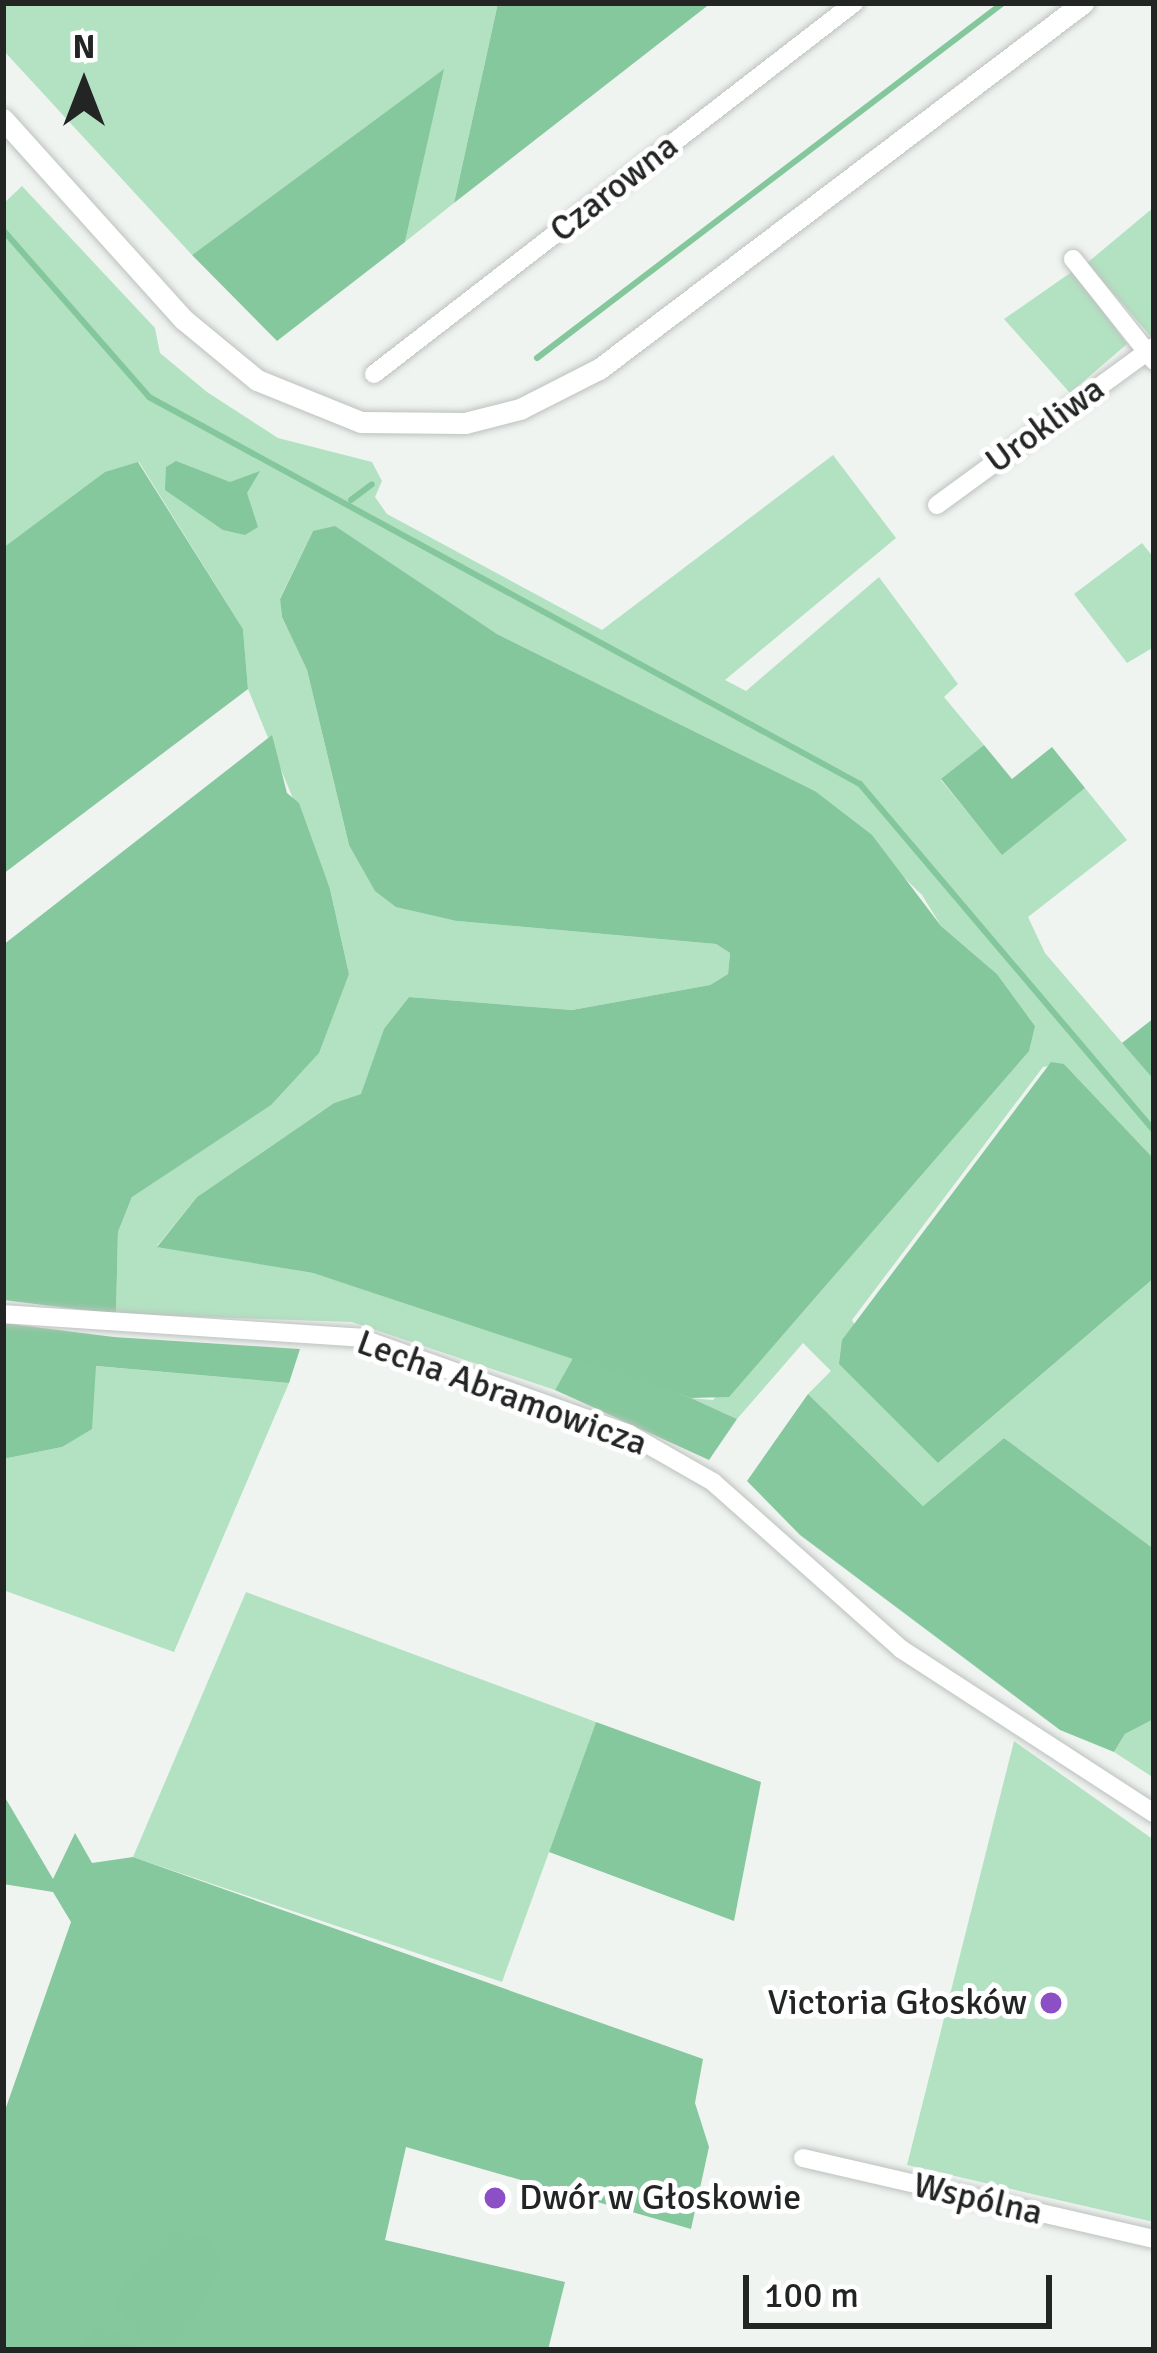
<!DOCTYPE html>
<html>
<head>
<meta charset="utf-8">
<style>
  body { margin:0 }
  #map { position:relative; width:1157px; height:2353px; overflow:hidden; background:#f0f4f1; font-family:Signika,sans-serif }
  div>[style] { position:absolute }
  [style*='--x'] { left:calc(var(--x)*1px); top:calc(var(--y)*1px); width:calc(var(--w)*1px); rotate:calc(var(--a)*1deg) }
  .green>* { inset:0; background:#b3e2c2 }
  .forest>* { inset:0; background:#86c89d }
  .water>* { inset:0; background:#84c79c }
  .stream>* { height:6px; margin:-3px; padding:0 3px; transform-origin:3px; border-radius:3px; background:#84c79c }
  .roads { filter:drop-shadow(0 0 3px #bdc2be) drop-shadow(0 0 3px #bdc2be) }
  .minor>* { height:18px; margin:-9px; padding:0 9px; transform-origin:9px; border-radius:9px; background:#fff }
  .tertiary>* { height:21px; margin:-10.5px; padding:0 10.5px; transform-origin:10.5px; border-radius:10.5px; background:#fff }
  .dots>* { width:33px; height:33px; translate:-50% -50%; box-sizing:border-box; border:6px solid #fff; border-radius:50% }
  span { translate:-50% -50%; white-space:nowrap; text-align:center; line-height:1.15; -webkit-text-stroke:10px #fff; paint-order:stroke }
  .street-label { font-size:36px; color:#232524 }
  .poi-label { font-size:36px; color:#232524 }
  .right { translate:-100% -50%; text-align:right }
  .left { translate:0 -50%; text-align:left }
  .frame { position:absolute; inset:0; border:6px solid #232524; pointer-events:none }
  .north { position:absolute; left:24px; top:24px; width:120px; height:120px; -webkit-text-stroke:9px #fff; paint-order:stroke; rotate:0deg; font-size:33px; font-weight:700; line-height:48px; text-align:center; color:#232524 }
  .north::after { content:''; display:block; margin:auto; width:42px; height:54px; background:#232524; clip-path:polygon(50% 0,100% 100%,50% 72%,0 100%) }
  .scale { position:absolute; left:743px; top:2275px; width:309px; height:54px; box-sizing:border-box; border:6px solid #232524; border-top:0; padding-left:15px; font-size:36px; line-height:42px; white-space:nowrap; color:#232524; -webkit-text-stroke:9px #fff; paint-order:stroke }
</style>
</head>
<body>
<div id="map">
  <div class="green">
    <i style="clip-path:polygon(3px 3px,498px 3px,454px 203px,405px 242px,443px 70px,192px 255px,3px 50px)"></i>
    <i style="clip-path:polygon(22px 186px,155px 328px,160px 353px,207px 392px,278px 438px,372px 462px,382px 481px,375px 497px,387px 514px,602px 630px,833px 455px,896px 538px,725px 680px,746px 691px,879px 577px,958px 684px,944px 697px,984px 745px,941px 780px,1002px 854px,1085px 788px,1127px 840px,1028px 917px,1045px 953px,1154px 1080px,1154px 1159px,1064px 1064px,1043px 1067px,852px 1320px,938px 1463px,1154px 1278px,1154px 1549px,1004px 1438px,923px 1506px,808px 1394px,831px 1371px,803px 1343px,737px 1419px,691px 1398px,713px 1400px,1035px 1026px,997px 974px,941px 926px,922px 895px,815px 791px,497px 634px,397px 569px,313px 531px,280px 598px,282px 617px,307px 670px,349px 845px,457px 921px,716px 944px,730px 953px,728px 974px,710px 985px,572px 1010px,409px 997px,384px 1030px,362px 1094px,334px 1103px,197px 1197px,157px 1246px,313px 1273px,574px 1356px,555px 1390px,352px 1322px,116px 1314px,118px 1232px,132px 1197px,349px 974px,330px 889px,248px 689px,243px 629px,139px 462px,3px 548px,3px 204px)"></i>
    <i style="clip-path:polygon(1154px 207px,1154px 340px,1087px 263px)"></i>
    <i style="clip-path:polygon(1073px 271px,1127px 344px,1070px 393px,1004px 319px)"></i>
    <i style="clip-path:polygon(1142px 543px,1154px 558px,1154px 647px,1127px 663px,1074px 594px)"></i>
    <i style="clip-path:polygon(95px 1366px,289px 1383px,174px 1652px,3px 1590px,3px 1459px,62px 1447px)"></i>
    <i style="clip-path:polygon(246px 1592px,596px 1722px,502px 1982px,133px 1857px)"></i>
    <i style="clip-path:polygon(1154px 1719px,1154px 1778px,1114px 1752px,1125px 1734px)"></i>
    <i style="clip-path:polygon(1014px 1741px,1154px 1840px,1154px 2222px,907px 2165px)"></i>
  </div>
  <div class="forest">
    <i style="clip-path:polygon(498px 3px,711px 3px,454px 203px)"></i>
    <i style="clip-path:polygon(444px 69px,405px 242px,277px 341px,192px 255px)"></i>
    <i style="clip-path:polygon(138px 462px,243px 629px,248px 689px,3px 874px,3px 548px,105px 472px)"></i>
    <i style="clip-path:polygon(272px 735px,287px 793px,299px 803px,330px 889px,349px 974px,319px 1053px,271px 1105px,132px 1197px,118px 1232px,116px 1314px,3px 1300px,3px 945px)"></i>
    <i style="clip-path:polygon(984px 745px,1012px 779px,1052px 747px,1085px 788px,1002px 855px,941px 779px)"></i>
    <i style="clip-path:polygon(1154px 1018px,1154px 1080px,1122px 1043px)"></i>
    <i style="clip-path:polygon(3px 1323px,114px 1337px,300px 1349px,289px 1383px,96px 1366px,92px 1429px,62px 1447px,3px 1459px)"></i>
    <i style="clip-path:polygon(574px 1356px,691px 1398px,737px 1419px,709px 1460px,555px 1390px)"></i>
    <i style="clip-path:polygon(808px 1394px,923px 1506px,1004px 1438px,1154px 1549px,1154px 1719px,1125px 1734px,1114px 1752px,1060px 1730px,800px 1535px,747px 1481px)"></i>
    <i style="clip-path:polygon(596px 1722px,761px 1782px,734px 1921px,549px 1852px)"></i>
    <i style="clip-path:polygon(3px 1794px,53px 1879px,75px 1833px,92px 1863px,133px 1857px,703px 2059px,695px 2103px,709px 2147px,691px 2229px,406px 2147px,385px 2240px,565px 2282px,548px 2350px,3px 2350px,3px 2116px,71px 1922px,53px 1892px,3px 1884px)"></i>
  </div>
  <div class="water">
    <i style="clip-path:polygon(176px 461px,230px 482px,260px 471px,247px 493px,258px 527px,245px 535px,223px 530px,165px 490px,166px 467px)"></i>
    <i style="clip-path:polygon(335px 526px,497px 634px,815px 791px,872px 835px,941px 926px,997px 974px,1035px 1026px,1029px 1051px,729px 1397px,691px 1398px,313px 1273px,157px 1247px,197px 1197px,334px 1103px,361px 1094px,384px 1029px,409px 997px,572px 1010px,710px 985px,728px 974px,730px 953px,716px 944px,457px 921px,396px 907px,375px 891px,349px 845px,307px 670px,282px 617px,280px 599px,313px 531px)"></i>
    <i style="clip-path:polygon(1051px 1062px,1064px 1064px,1154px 1159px,1154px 1278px,938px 1463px,839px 1364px,842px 1340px)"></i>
    <i style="clip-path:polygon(175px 2229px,208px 2239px,223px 2263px,196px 2319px,172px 2345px,141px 2341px,117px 2309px,119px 2291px)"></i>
    <i style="clip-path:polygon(99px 2326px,120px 2333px,140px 2350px,76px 2350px)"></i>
  </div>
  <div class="stream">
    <i style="--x:3;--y:230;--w:222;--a:48.8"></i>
    <i style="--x:149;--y:397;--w:809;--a:28.56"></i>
    <i style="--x:860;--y:784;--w:455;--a:49.7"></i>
    <i style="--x:537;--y:358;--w:586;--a:-37.3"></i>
    <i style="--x:351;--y:500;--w:26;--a:-37"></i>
  </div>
  <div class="roads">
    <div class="minor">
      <i style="--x:1073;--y:259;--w:130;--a:51.5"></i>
      <i style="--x:374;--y:374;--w:607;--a:-37.7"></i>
      <i style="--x:937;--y:505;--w:268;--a:-36.1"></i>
      <i style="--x:3;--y:1314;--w:358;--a:3.8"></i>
      <i style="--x:360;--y:1338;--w:286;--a:19.6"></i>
      <i style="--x:629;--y:1434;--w:97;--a:29.7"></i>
      <i style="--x:713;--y:1482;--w:251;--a:41.6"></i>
      <i style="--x:901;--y:1649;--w:302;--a:33"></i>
      <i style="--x:803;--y:2158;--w:360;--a:13"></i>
    </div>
    <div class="tertiary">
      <i style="--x:3;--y:119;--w:269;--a:48"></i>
      <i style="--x:183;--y:319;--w:96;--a:39.5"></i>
      <i style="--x:257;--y:380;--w:112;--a:22"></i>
      <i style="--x:361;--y:422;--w:104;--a:0.6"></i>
      <i style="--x:465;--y:423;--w:57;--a:-14.3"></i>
      <i style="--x:520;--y:409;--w:89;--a:-26.9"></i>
      <i style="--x:599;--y:369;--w:607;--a:-37.1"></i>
    </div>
  </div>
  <div class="dots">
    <i style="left:1051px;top:2003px;background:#8c4fc5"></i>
    <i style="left:495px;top:2198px;background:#8c4fc5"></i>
  </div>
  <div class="street-label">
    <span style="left:614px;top:188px;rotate:-38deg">Czarowna</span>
    <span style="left:1045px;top:425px;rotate:-36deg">Urokliwa</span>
    <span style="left:502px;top:1393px;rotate:20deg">Lecha Abramowicza</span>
    <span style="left:978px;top:2199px;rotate:13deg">Wspólna</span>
  </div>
  <div class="poi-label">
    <span class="right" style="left:1027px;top:2003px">Victoria Głosków</span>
    <span class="left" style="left:519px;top:2198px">Dwór w Głoskowie</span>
  </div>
  <div class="frame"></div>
  <div class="north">N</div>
  <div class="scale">100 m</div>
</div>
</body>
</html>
